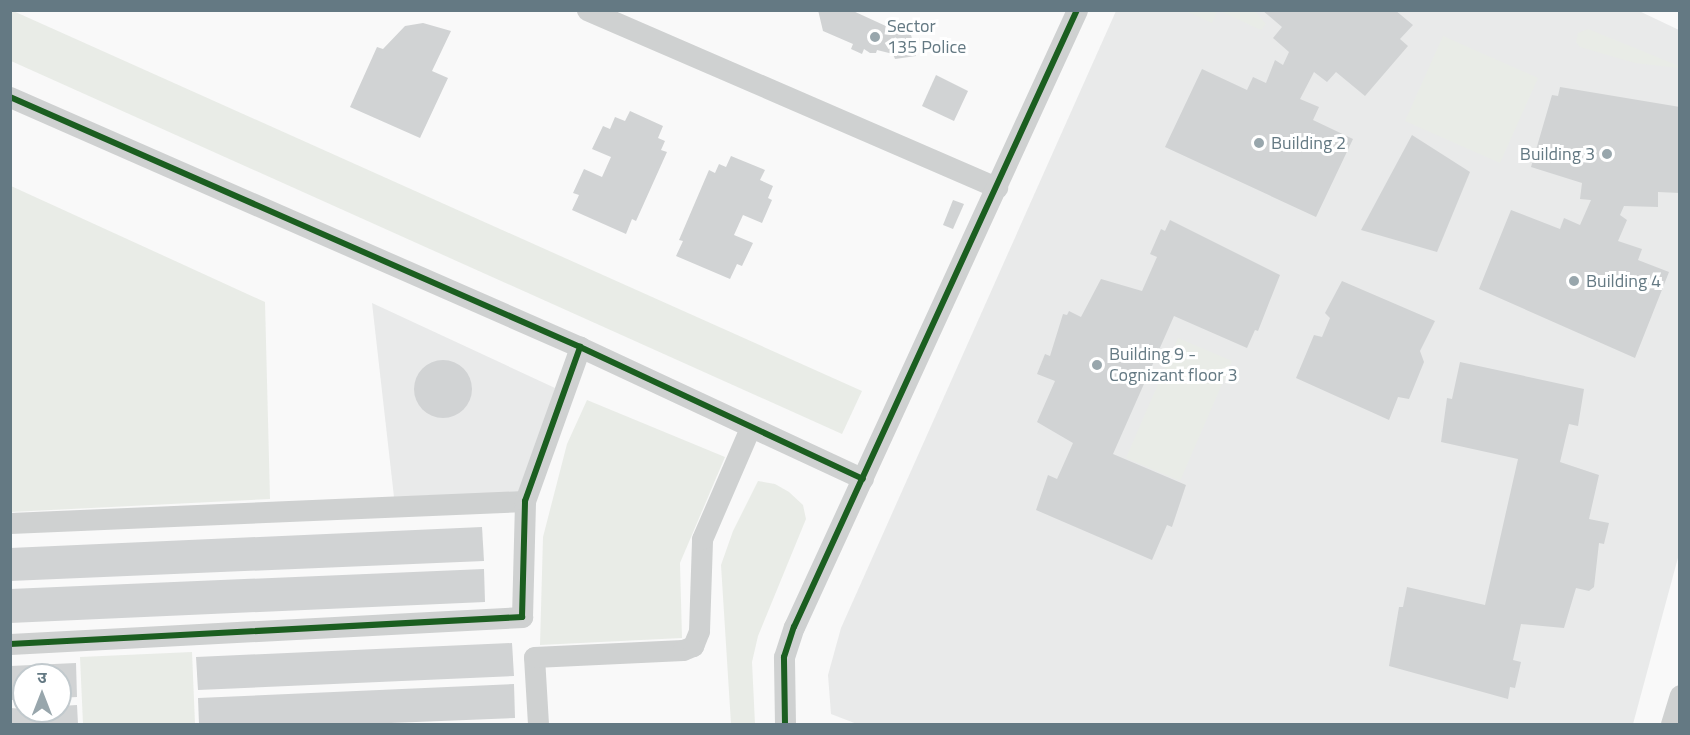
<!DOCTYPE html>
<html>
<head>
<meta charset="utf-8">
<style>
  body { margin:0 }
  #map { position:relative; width:1690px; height:735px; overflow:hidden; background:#f9f9f9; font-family:"Titillium Web","Noto Sans Devanagari",sans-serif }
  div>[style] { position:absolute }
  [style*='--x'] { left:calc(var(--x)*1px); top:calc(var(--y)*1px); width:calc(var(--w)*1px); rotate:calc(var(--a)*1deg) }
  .built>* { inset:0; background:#e9eaea }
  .green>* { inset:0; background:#e9ece7 }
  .building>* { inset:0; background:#d1d3d4 }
  .round { border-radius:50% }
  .minor>* { height:21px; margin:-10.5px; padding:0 10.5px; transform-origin:10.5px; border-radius:10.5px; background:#cfd1d1 }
  .cycleway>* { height:6px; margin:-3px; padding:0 3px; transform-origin:3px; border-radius:3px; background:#1b5e20 }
  .dots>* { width:16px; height:16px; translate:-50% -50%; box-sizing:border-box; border:3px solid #fff; border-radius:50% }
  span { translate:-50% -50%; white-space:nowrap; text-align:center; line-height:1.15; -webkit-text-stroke:6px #fff; paint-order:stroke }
  .poi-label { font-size:18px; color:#647983 }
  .left { translate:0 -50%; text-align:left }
  .right { translate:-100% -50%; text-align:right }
  .frame { position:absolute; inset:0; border:12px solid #647983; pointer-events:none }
  .north { position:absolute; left:12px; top:663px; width:60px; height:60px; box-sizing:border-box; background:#fff; border:2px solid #c1c9cd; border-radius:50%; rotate:0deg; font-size:16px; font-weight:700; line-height:24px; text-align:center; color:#647983 }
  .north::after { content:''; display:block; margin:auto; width:21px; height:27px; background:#98a6ac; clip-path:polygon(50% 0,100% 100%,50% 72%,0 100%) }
</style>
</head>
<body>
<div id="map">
  <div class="built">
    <i style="clip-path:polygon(1637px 10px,1679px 30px,1679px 554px,1633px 724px,857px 724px,831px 714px,828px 675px,841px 628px,1116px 11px)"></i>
    <i style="clip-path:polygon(372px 303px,555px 388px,525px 492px,394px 497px)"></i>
  </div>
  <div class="green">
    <i style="clip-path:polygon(11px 10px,862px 391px,842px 434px,11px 61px)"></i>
    <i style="clip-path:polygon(1186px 11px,1217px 11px,1212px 23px)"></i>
    <i style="clip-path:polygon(1220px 11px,1255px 11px,1266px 24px,1261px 30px)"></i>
    <i style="clip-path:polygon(1588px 29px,1679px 66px,1679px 68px,1635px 63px,1580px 47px,1576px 42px,1578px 33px)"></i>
    <i style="clip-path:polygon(1443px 36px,1538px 78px,1500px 163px,1405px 121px)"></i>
    <i style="clip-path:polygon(11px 186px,265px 302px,270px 499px,11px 512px)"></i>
    <i style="clip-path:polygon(1178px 338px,1232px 361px,1180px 481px,1126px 458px)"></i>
    <i style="clip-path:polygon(587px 400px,725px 457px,680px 563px,682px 638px,540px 645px,543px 537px,567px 444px)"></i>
    <i style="clip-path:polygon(758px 481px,775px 484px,789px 492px,803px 505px,806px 519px,758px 636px,752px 662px,755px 724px,731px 724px,721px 565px,733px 531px)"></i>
    <i style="clip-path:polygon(192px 652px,195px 724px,83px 724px,80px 657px)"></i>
  </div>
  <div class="building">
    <i style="clip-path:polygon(818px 10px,851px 10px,888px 27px,908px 22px,916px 56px,895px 59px,893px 54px,877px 50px,876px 53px,870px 53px,864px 49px,862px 54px,851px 49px,853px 44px,823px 31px)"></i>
    <i style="clip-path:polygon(1262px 10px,1395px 10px,1413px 25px,1400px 39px,1408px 46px,1365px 96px,1336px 72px,1327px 82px,1314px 72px,1300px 99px,1319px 107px,1313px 120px,1353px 139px,1316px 217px,1165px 147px,1202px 69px,1247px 90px,1253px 77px,1266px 83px,1275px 60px,1283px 65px,1289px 52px,1273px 38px,1282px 27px)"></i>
    <i style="clip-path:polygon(423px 23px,451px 31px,432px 71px,448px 78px,420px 138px,350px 107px,377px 47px,383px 49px,405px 26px)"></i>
    <i style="clip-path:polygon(936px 75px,968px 91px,954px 121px,922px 106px)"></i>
    <i style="clip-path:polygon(1560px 87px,1680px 107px,1680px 193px,1658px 192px,1658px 207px,1624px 206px,1620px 215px,1627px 220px,1618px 241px,1642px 249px,1638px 260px,1669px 272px,1635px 358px,1479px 289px,1511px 210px,1560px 229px,1564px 218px,1580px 225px,1591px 200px,1580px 199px,1582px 183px,1531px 167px,1552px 95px,1558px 96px)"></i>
    <i style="clip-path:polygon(630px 111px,663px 126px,658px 138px,665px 141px,661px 150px,667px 152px,636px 221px,632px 219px,626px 234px,572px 210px,579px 195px,573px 193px,584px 169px,602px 177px,611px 157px,592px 149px,603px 126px,610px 129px,615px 117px,625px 121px)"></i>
    <i style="clip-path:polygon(1412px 135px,1470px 172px,1437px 252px,1361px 230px)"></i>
    <i style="clip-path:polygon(731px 156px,765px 170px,760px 180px,773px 186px,768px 198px,772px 200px,762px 223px,743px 215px,734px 235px,753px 243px,742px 266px,737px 264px,730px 279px,676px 256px,683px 241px,679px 240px,709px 170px,715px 173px,719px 164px,726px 167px)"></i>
    <i style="clip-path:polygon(953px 200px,964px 204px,953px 229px,943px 225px)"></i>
    <i style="clip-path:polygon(1170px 220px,1280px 275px,1258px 331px,1255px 330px,1247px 348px,1174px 316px,1113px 454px,1186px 485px,1172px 527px,1167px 525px,1152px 560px,1036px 510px,1048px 475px,1057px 479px,1073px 443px,1037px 422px,1055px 381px,1037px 374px,1045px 354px,1050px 356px,1063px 314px,1067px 315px,1069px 311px,1081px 317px,1101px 279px,1142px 291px,1157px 257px,1150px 254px,1161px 229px,1165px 231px)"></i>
    <i style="clip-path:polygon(1342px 281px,1435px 321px,1420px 351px,1424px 362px,1409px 399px,1398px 397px,1389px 420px,1296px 378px,1314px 335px,1322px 337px,1330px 318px,1325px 313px)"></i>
    <i class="round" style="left:414px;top:360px;width:58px;height:58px"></i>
    <i style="clip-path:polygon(1460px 362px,1584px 389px,1578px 426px,1569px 424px,1560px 462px,1599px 475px,1589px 519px,1609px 523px,1604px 544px,1599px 543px,1594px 587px,1589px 591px,1576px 588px,1564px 628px,1521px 624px,1513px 660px,1521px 662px,1515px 688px,1510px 687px,1508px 699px,1389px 666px,1399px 607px,1403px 607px,1407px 587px,1485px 605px,1518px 459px,1441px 442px,1447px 398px,1452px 399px)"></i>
    <i style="clip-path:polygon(482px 527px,484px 561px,10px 581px,10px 548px)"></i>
    <i style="clip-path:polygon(484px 569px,485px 602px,10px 623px,10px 589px)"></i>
    <i style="clip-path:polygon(512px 643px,514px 676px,198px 690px,196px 657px)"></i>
    <i style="clip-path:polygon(76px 663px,77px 697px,60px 698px,60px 675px,24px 675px,24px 700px,10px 700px,10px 666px)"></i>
    <i style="clip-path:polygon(514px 684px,515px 718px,366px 724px,199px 724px,198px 698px)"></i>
    <i style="clip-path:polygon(77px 705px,78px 724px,10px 724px,10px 708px,60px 711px,60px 706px)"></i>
  </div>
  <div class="minor">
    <i style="--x:587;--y:10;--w:447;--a:23.4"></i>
    <i style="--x:10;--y:97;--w:622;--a:23.68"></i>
    <i style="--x:580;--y:347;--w:312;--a:25"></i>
    <i style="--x:10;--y:523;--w:515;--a:-2.45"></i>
    <i style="--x:10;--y:644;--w:513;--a:-3.02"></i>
    <i style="--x:522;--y:617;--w:116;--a:-88.5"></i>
    <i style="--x:525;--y:501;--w:164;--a:-70.3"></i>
    <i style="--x:538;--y:724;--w:67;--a:-93.4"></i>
    <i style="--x:534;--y:657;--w:149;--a:-2.7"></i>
    <i style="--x:683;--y:650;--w:11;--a:-22"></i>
    <i style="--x:693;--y:646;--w:16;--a:-68"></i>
    <i style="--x:699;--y:631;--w:92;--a:-88.1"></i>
    <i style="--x:702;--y:539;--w:121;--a:-66.6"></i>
    <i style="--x:785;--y:724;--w:67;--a:-90.9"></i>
    <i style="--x:784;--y:657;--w:32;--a:-72"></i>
    <i style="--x:794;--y:627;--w:679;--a:-65.36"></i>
    <i style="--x:1671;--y:724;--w:30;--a:-73"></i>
  </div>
  <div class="cycleway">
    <i style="--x:10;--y:97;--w:622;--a:23.68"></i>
    <i style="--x:580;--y:347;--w:312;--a:25"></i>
    <i style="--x:10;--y:644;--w:513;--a:-3.02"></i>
    <i style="--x:522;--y:617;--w:116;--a:-88.5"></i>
    <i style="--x:525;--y:501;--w:164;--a:-70.3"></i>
    <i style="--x:785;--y:724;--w:67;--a:-90.9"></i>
    <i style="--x:784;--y:657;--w:32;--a:-72"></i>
    <i style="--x:794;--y:627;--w:679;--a:-65.36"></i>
  </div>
  <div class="dots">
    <i style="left:875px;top:37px;background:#98a6ac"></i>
    <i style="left:1259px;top:143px;background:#98a6ac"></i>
    <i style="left:1607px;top:154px;background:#98a6ac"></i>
    <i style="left:1574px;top:281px;background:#98a6ac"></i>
    <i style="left:1097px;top:365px;background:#98a6ac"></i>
  </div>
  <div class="poi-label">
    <span class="left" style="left:887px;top:37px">Sector<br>135 Police</span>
    <span class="left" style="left:1271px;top:143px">Building 2</span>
    <span class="right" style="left:1595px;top:154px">Building 3</span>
    <span class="left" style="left:1586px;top:281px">Building 4</span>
    <span class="left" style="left:1109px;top:365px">Building 9 -<br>Cognizant floor 3</span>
  </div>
  <div class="frame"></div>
  <div class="north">उ</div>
</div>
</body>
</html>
